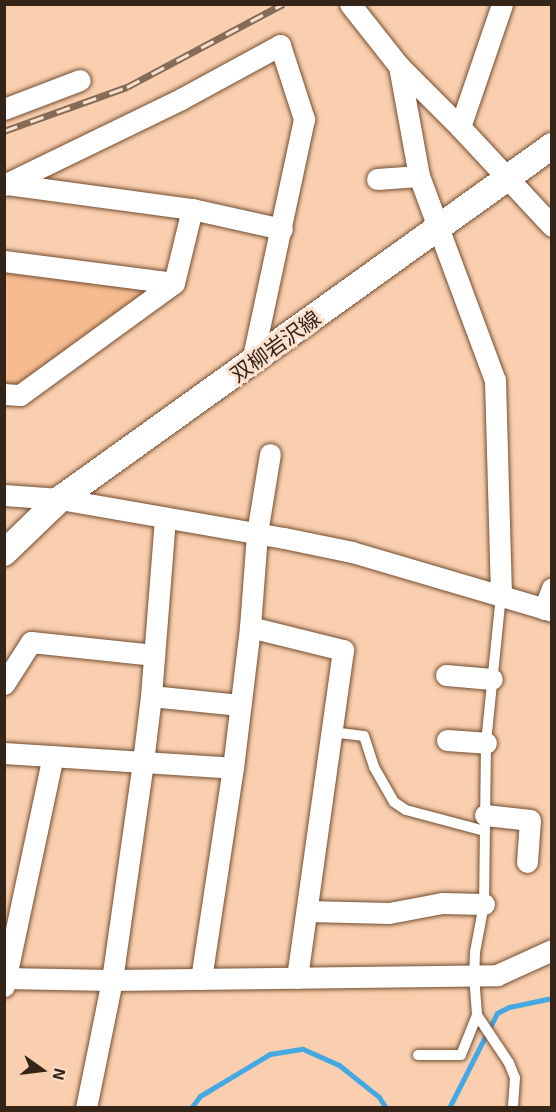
<!DOCTYPE html>
<html>
<head>
<meta charset="utf-8">
<style>
  body { margin:0 }
  #map { position:relative; width:556px; height:1112px; overflow:hidden; background:#facfaf; font-family:"Exo 2","Noto Sans JP",sans-serif }
  div>[style] { position:absolute }
  [style*='--x'] { left:calc(var(--x)*1px); top:calc(var(--y)*1px); width:calc(var(--w)*1px); rotate:calc(var(--a)*1deg) }
  .green>* { inset:0; background:#f6bc8f }
  .stream>* { height:5px; margin:-2.5px; padding:0 2.5px; transform-origin:2.5px; border-radius:2.5px; background:#44a8e3 }
  .roads { filter:drop-shadow(0 0 2px #724d31) drop-shadow(0 0 2px #724d31) }
  .service>* { height:10px; margin:-5px; padding:0 5px; transform-origin:5px; border-radius:5px; background:#fff }
  .minor>* { height:21px; margin:-10.5px; padding:0 10.5px; transform-origin:10.5px; border-radius:10.5px; background:#fff }
  .tertiary>* { height:26px; margin:-13px; padding:0 13px; transform-origin:13px; border-radius:13px; background:#fff }
  .rail>* { height:7px; margin-top:-3.5px; transform-origin:0; background:repeating-linear-gradient(90deg,#fae0cd 0 14px,#866b57 0 28px); box-sizing:border-box; border-block:2px solid #866b57 }
  span { translate:-50% -50%; white-space:nowrap; text-align:center; line-height:1.15; -webkit-text-stroke:6px #fae0cd; paint-order:stroke }
  .street-label { font-size:21px; color:#352519 }
  .frame { position:absolute; inset:0; border:6px solid #352519; pointer-events:none }
  .north { position:absolute; left:12px; top:1040px; width:60px; height:60px; -webkit-text-stroke:4px #fae0cd; paint-order:stroke; rotate:104deg; font-size:16px; font-weight:700; line-height:24px; text-align:center; color:#352519 }
  .north::after { content:''; display:block; margin:auto; width:21px; height:27px; background:#352519; clip-path:polygon(50% 0,100% 100%,50% 72%,0 100%) }
</style>
</head>
<body>
<div id="map">
  <div class="green">
    <i style="clip-path:polygon(5px 261px,174px 283px,5px 394px)"></i>
  </div>
  <div class="stream">
    <i style="--x:191;--y:1108;--w:15;--a:-53"></i>
    <i style="--x:200;--y:1096;--w:82;--a:-31"></i>
    <i style="--x:270;--y:1054;--w:33;--a:-9"></i>
    <i style="--x:303;--y:1049;--w:39;--a:24"></i>
    <i style="--x:339;--y:1065;--w:51;--a:38.7"></i>
    <i style="--x:379;--y:1097;--w:13;--a:58"></i>
    <i style="--x:449;--y:1108;--w:106;--a:-63.2"></i>
    <i style="--x:497;--y:1013;--w:13;--a:-27"></i>
    <i style="--x:509;--y:1007;--w:44;--a:-11.8"></i>
  </div>
  <div class="roads">
    <div class="service">
      <i style="--x:501;--y:595;--w:149;--a:95.8"></i>
      <i style="--x:486;--y:743;--w:161;--a:90.7"></i>
      <i style="--x:484;--y:904;--w:49;--a:100.6"></i>
      <i style="--x:475;--y:952;--w:23;--a:92"></i>
      <i style="--x:474;--y:975;--w:40;--a:85.7"></i>
      <i style="--x:477;--y:1015;--w:58;--a:56.3"></i>
      <i style="--x:509;--y:1063;--w:16;--a:68"></i>
      <i style="--x:515;--y:1078;--w:30;--a:94"></i>
      <i style="--x:331;--y:732;--w:33;--a:7"></i>
      <i style="--x:364;--y:736;--w:33;--a:72"></i>
      <i style="--x:374;--y:767;--w:40;--a:60.3"></i>
      <i style="--x:394;--y:802;--w:14;--a:34"></i>
      <i style="--x:406;--y:810;--w:82;--a:14.9"></i>
      <i style="--x:418;--y:1055;--w:43;--a:0"></i>
      <i style="--x:461;--y:1055;--w:43;--a:-68.2"></i>
    </div>
    <div class="minor">
      <i style="--x:350;--y:4;--w:79;--a:51.7"></i>
      <i style="--x:399;--y:66;--w:86;--a:45"></i>
      <i style="--x:460;--y:127;--w:135;--a:47.1"></i>
      <i style="--x:399;--y:66;--w:112;--a:79.7"></i>
      <i style="--x:419;--y:176;--w:218;--a:69.6"></i>
      <i style="--x:495;--y:380;--w:215;--a:88.4"></i>
      <i style="--x:4;--y:109;--w:81;--a:-20.9"></i>
      <i style="--x:460;--y:127;--w:130;--a:-71.1"></i>
      <i style="--x:377;--y:179;--w:42;--a:-4.1"></i>
      <i style="--x:7;--y:184;--w:187;--a:7.7"></i>
      <i style="--x:192;--y:209;--w:92;--a:12.5"></i>
      <i style="--x:4;--y:185;--w:197;--a:-25.9"></i>
      <i style="--x:181;--y:99;--w:113;--a:-28.6"></i>
      <i style="--x:280;--y:45;--w:78;--a:72"></i>
      <i style="--x:304;--y:119;--w:249;--a:102.1"></i>
      <i style="--x:4;--y:261;--w:171;--a:7.4"></i>
      <i style="--x:4;--y:394;--w:16;--a:4"></i>
      <i style="--x:20;--y:395;--w:190;--a:-36"></i>
      <i style="--x:174;--y:283;--w:76;--a:-76.3"></i>
      <i style="--x:4;--y:495;--w:56;--a:4.1"></i>
      <i style="--x:60;--y:499;--w:227;--a:9.9"></i>
      <i style="--x:284;--y:538;--w:69;--a:11.6"></i>
      <i style="--x:352;--y:552;--w:209;--a:16.4"></i>
      <i style="--x:544;--y:609;--w:22;--a:-69"></i>
      <i style="--x:250;--y:627;--w:96;--a:13.9"></i>
      <i style="--x:343;--y:650;--w:331;--a:98"></i>
      <i style="--x:446;--y:675;--w:46;--a:5"></i>
      <i style="--x:4;--y:684;--w:50;--a:-57.3"></i>
      <i style="--x:31;--y:642;--w:124;--a:6"></i>
      <i style="--x:151;--y:696;--w:89;--a:5.8"></i>
      <i style="--x:447;--y:740;--w:39;--a:4"></i>
      <i style="--x:4;--y:753;--w:229;--a:3.7"></i>
      <i style="--x:485;--y:815;--w:45;--a:6.3"></i>
      <i style="--x:530;--y:820;--w:42;--a:94.1"></i>
      <i style="--x:307;--y:911;--w:82;--a:1.4"></i>
      <i style="--x:389;--y:913;--w:54;--a:-10.7"></i>
      <i style="--x:442;--y:903;--w:42;--a:1.4"></i>
      <i style="--x:4;--y:978;--w:108;--a:1.1"></i>
      <i style="--x:112;--y:980;--w:385;--a:-0.7"></i>
      <i style="--x:497;--y:975;--w:60;--a:-24.4"></i>
      <i style="--x:201;--y:979;--w:213;--a:-81.4"></i>
      <i style="--x:233;--y:768;--w:142;--a:-83.1"></i>
      <i style="--x:250;--y:627;--w:94;--a:-85.7"></i>
      <i style="--x:257;--y:533;--w:80;--a:-80.7"></i>
      <i style="--x:4;--y:986;--w:235;--a:-78"></i>
      <i style="--x:86;--y:1108;--w:131;--a:-78.5"></i>
      <i style="--x:112;--y:980;--w:220;--a:-81.9"></i>
      <i style="--x:143;--y:762;--w:66;--a:-83.1"></i>
      <i style="--x:151;--y:696;--w:179;--a:-85.5"></i>
    </div>
    <div class="tertiary">
      <i style="--x:4;--y:553;--w:78;--a:-44"></i>
      <i style="--x:60;--y:499;--w:606;--a:-35.66"></i>
    </div>
  </div>
  <div class="rail">
    <i style="--x:4;--y:131;--w:131;--a:-19.7"></i>
    <i style="--x:127;--y:87;--w:177;--a:-28"></i>
  </div>
  <div class="street-label">
    <span style="left:275px;top:346px;rotate:-36deg">双柳岩沢線</span>
  </div>
  <div class="frame"></div>
  <div class="north">N</div>
</div>
</body>
</html>
